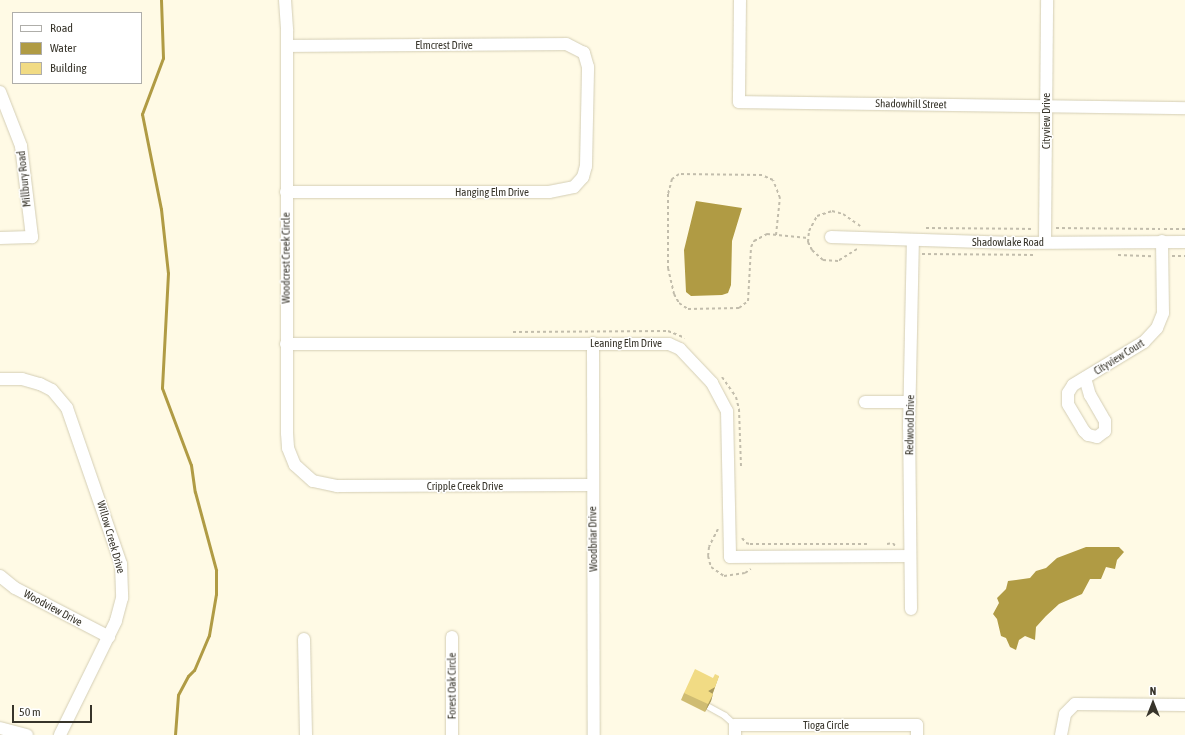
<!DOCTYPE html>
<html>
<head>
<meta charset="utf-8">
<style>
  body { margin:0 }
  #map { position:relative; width:1185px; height:735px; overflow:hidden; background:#fffae5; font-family:"Asap Condensed",sans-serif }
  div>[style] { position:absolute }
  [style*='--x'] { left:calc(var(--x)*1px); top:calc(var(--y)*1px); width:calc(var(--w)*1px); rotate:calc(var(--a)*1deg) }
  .water>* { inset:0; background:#b09b44 }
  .stream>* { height:3px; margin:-1.5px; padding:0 1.5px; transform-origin:1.5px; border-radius:1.5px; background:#b09b44 }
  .path>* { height:2px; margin-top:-1px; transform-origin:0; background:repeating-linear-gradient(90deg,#c2bdac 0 3px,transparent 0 6px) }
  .roads { filter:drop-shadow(0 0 1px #d4ceb5) drop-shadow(0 0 1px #d4ceb5) }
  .lane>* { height:6px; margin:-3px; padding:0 3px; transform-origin:3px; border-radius:3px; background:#fff }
  .street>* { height:12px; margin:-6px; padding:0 6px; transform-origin:6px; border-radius:6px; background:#fff }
  .wall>* { inset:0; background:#cfbc72 }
  .shaded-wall>* { inset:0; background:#a9995c }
  .building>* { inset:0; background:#f1db84 }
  span { translate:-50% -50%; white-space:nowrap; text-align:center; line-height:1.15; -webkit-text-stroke:3px #fff; paint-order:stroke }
  .street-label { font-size:11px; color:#37342a }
  .legend { position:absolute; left:12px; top:12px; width:130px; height:72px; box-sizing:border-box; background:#fff; border:1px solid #afaeaa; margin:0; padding:5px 7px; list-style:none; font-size:12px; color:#37342a }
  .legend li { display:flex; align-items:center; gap:8px; height:20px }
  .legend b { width:20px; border:1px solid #afaeaa }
  .north { position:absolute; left:1133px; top:683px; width:40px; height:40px; -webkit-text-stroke:3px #fff; paint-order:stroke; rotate:0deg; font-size:11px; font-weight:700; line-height:16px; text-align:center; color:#37342a }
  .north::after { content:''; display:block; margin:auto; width:14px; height:18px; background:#37342a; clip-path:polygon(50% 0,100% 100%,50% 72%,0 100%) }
  .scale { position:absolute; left:12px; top:705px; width:80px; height:18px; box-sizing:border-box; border:2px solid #37342a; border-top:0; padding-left:5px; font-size:12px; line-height:14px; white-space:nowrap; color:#37342a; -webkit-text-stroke:3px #fff; paint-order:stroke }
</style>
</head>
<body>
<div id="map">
  <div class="water">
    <i style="clip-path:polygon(696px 201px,742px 208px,732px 241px,731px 285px,728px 293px,722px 295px,691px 296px,686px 292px,684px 250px)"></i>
    <i style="clip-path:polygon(1086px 547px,1119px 547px,1124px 552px,1117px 560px,1115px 569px,1106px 567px,1101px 579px,1090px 579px,1082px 594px,1059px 604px,1046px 616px,1036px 627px,1035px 640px,1025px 636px,1019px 640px,1016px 650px,1010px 647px,1006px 638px,1001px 636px,997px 619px,993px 614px,999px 603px,997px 598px,1006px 589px,1008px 581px,1030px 578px,1036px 571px,1046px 568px,1057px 558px)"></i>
  </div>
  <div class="stream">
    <i style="--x:161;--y:0;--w:58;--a:88"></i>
    <i style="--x:163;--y:58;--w:60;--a:110.6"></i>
    <i style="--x:142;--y:114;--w:97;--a:78.7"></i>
    <i style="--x:161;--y:209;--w:64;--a:83.8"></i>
    <i style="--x:168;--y:273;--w:115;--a:93"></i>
    <i style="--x:162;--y:388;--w:82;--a:69.4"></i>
    <i style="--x:191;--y:465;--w:27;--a:82"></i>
    <i style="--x:195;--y:492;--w:81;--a:74.9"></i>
    <i style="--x:216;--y:570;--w:24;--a:90"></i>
    <i style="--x:216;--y:594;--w:42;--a:99.7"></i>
    <i style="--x:209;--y:635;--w:38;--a:113"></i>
    <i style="--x:194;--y:670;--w:8;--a:135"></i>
    <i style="--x:188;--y:676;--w:21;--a:118"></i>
    <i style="--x:178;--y:695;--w:40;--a:94.3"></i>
  </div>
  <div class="path">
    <i style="--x:926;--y:228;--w:108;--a:0.5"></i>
    <i style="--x:1056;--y:228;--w:104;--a:0.6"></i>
    <i style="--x:1164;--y:229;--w:21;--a:0"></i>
    <i style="--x:776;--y:235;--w:37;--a:-84"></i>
    <i style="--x:780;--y:198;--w:19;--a:-111"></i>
    <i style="--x:773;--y:180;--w:12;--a:-156"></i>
    <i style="--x:762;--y:175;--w:83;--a:-179.3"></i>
    <i style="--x:679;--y:174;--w:9;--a:144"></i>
    <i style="--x:672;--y:179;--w:16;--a:105"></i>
    <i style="--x:668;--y:194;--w:74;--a:90"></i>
    <i style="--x:668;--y:268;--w:27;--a:77"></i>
    <i style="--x:674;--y:294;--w:10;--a:61"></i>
    <i style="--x:679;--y:303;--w:11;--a:34"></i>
    <i style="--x:688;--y:309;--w:51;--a:-1.1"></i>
    <i style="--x:739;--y:308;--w:11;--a:-38"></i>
    <i style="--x:748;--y:301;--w:54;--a:-86.8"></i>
    <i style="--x:751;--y:247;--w:7;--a:-63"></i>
    <i style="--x:754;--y:241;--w:15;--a:-28"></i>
    <i style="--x:767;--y:234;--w:41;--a:5.6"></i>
    <i style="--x:857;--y:249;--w:22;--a:148"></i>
    <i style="--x:838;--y:261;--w:15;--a:-176"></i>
    <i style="--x:823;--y:260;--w:15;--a:-138"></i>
    <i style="--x:812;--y:250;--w:9;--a:-117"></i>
    <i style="--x:808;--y:242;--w:11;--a:-85"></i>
    <i style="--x:809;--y:231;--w:17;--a:-62"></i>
    <i style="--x:817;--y:216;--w:16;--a:-18"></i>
    <i style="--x:832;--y:211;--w:11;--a:15"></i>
    <i style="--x:843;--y:214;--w:21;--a:35"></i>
    <i style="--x:922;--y:254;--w:112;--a:0.5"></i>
    <i style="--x:1118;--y:255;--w:34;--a:2"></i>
    <i style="--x:1172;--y:256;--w:13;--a:0"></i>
    <i style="--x:513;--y:332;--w:155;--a:-0.4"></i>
    <i style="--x:668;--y:331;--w:18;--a:22"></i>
    <i style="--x:722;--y:377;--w:24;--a:55"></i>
    <i style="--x:736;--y:397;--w:12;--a:76"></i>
    <i style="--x:739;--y:409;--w:57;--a:88"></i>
    <i style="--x:718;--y:529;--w:20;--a:117"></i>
    <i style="--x:709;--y:547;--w:9;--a:96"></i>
    <i style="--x:708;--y:556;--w:11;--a:75"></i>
    <i style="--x:711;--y:567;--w:16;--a:35"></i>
    <i style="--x:724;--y:576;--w:21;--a:-8"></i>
    <i style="--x:745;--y:573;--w:7;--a:-34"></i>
    <i style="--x:742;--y:538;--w:6;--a:51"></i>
    <i style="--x:746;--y:543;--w:4;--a:14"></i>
    <i style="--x:750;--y:544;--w:119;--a:0"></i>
    <i style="--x:887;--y:544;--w:6;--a:-9"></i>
    <i style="--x:893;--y:543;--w:4;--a:56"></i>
  </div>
  <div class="roads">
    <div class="lane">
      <i style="--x:709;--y:707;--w:18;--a:29"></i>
      <i style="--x:725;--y:716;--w:13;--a:42"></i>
    </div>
    <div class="street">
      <i style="--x:285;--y:0;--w:31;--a:86"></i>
      <i style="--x:287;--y:31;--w:402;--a:90"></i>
      <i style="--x:287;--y:433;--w:15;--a:86"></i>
      <i style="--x:288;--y:448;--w:18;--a:68"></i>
      <i style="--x:295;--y:465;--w:24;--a:42"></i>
      <i style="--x:313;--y:481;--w:25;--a:12"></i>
      <i style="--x:337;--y:486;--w:256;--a:-0.2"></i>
      <i style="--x:740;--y:0;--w:102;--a:90.6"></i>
      <i style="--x:739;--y:102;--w:446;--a:0.8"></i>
      <i style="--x:0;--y:92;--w:58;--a:68.7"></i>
      <i style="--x:21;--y:146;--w:92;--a:83.1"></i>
      <i style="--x:32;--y:237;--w:32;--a:178"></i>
      <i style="--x:286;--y:192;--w:263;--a:0"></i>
      <i style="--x:549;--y:192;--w:25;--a:-11"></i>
      <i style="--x:574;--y:187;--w:13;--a:-48"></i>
      <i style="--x:583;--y:177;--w:11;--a:-75"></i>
      <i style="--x:586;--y:166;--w:99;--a:-88.8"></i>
      <i style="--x:588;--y:67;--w:15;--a:-106"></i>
      <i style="--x:584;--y:53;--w:20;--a:-153"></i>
      <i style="--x:566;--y:44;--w:279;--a:179.6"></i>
      <i style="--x:831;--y:237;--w:183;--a:1.9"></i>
      <i style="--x:1014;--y:243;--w:171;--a:-0.3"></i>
      <i style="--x:1045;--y:241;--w:241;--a:-89.5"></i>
      <i style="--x:593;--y:343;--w:392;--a:89.9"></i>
      <i style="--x:286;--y:344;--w:383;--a:0"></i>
      <i style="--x:669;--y:344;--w:12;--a:24"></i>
      <i style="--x:680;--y:349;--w:47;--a:46.7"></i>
      <i style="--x:712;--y:383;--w:32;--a:62"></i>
      <i style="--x:727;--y:411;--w:146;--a:88.8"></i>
      <i style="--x:730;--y:557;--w:180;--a:-0.3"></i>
      <i style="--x:1085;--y:378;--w:18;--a:74"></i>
      <i style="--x:1090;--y:395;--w:30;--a:60"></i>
      <i style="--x:1105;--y:421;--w:10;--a:90"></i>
      <i style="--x:1105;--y:431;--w:10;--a:143"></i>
      <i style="--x:1097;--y:437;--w:9;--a:-167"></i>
      <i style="--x:1088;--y:435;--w:6;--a:-135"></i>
      <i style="--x:1084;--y:431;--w:31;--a:-121"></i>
      <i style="--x:1068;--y:404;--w:11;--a:-90"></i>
      <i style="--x:1068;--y:393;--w:9;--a:-58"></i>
      <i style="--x:1073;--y:385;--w:83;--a:-31.2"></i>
      <i style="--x:1144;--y:342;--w:19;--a:-47"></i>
      <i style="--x:1157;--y:328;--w:16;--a:-68"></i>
      <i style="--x:1163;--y:313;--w:72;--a:-90.8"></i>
      <i style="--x:0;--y:379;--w:22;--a:0"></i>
      <i style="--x:22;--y:379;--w:19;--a:16"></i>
      <i style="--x:40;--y:384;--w:13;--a:27"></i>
      <i style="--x:52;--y:390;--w:23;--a:50"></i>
      <i style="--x:67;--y:408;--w:165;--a:70.9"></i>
      <i style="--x:121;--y:564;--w:34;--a:88"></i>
      <i style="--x:122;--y:598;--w:24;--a:105"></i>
      <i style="--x:116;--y:621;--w:127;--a:116.2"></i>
      <i style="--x:865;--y:402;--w:45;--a:0"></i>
      <i style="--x:0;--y:576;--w:19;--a:39"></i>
      <i style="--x:15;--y:588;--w:106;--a:27.5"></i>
      <i style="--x:911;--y:609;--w:182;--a:-90.6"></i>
      <i style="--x:909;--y:427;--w:187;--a:-88.8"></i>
      <i style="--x:452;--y:637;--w:98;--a:90"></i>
      <i style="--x:304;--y:639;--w:96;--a:88.8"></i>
      <i style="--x:0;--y:728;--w:28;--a:15"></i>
      <i style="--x:735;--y:735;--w:10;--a:-90"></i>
      <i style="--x:735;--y:725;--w:182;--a:0"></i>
      <i style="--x:917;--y:725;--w:10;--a:90"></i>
      <i style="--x:1061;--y:735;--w:21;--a:-79"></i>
      <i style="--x:1065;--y:714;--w:14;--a:-45"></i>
      <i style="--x:1075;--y:704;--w:110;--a:0.5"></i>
    </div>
  </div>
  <div class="wall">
    <i style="clip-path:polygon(719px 676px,713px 693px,711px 701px,705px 712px,681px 700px,684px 693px,713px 678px)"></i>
  </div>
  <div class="shaded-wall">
    <i style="clip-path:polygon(715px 687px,712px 695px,708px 691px)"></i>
    <i style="clip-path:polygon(713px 694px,711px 701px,705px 712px,708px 704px)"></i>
  </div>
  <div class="building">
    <i style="clip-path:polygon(695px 669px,713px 678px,715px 674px,719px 676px,715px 687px,708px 691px,713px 694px,708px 704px,684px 693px)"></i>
  </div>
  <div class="street-label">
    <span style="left:444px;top:45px">Elmcrest Drive</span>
    <span style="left:911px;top:104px;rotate:1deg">Shadowhill Street</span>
    <span style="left:1046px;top:121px;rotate:-90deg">Cityview Drive</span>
    <span style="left:24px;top:179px;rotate:-96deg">Millbury Road</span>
    <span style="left:492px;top:192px">Hanging Elm Drive</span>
    <span style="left:1008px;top:242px">Shadowlake Road</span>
    <span style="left:286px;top:258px;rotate:-90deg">Woodcrest Creek Circle</span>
    <span style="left:626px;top:343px">Leaning Elm Drive</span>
    <span style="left:1119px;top:357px;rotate:-32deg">Cityview Court</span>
    <span style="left:910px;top:425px;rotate:-89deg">Redwood Drive</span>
    <span style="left:465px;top:486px">Cripple Creek Drive</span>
    <span style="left:111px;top:537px;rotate:74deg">Willow Creek Drive</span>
    <span style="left:593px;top:539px;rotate:-91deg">Woodbriar Drive</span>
    <span style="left:53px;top:608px;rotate:28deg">Woodview Drive</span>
    <span style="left:452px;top:686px;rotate:-90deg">Forest Oak Circle</span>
    <span style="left:826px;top:725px">Tioga Circle</span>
  </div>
  <ul class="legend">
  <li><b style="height:5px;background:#fff"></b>Road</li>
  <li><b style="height:11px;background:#b09b44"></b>Water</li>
  <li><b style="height:11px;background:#f1db84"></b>Building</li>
  </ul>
  <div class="north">N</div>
  <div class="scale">50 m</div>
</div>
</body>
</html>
